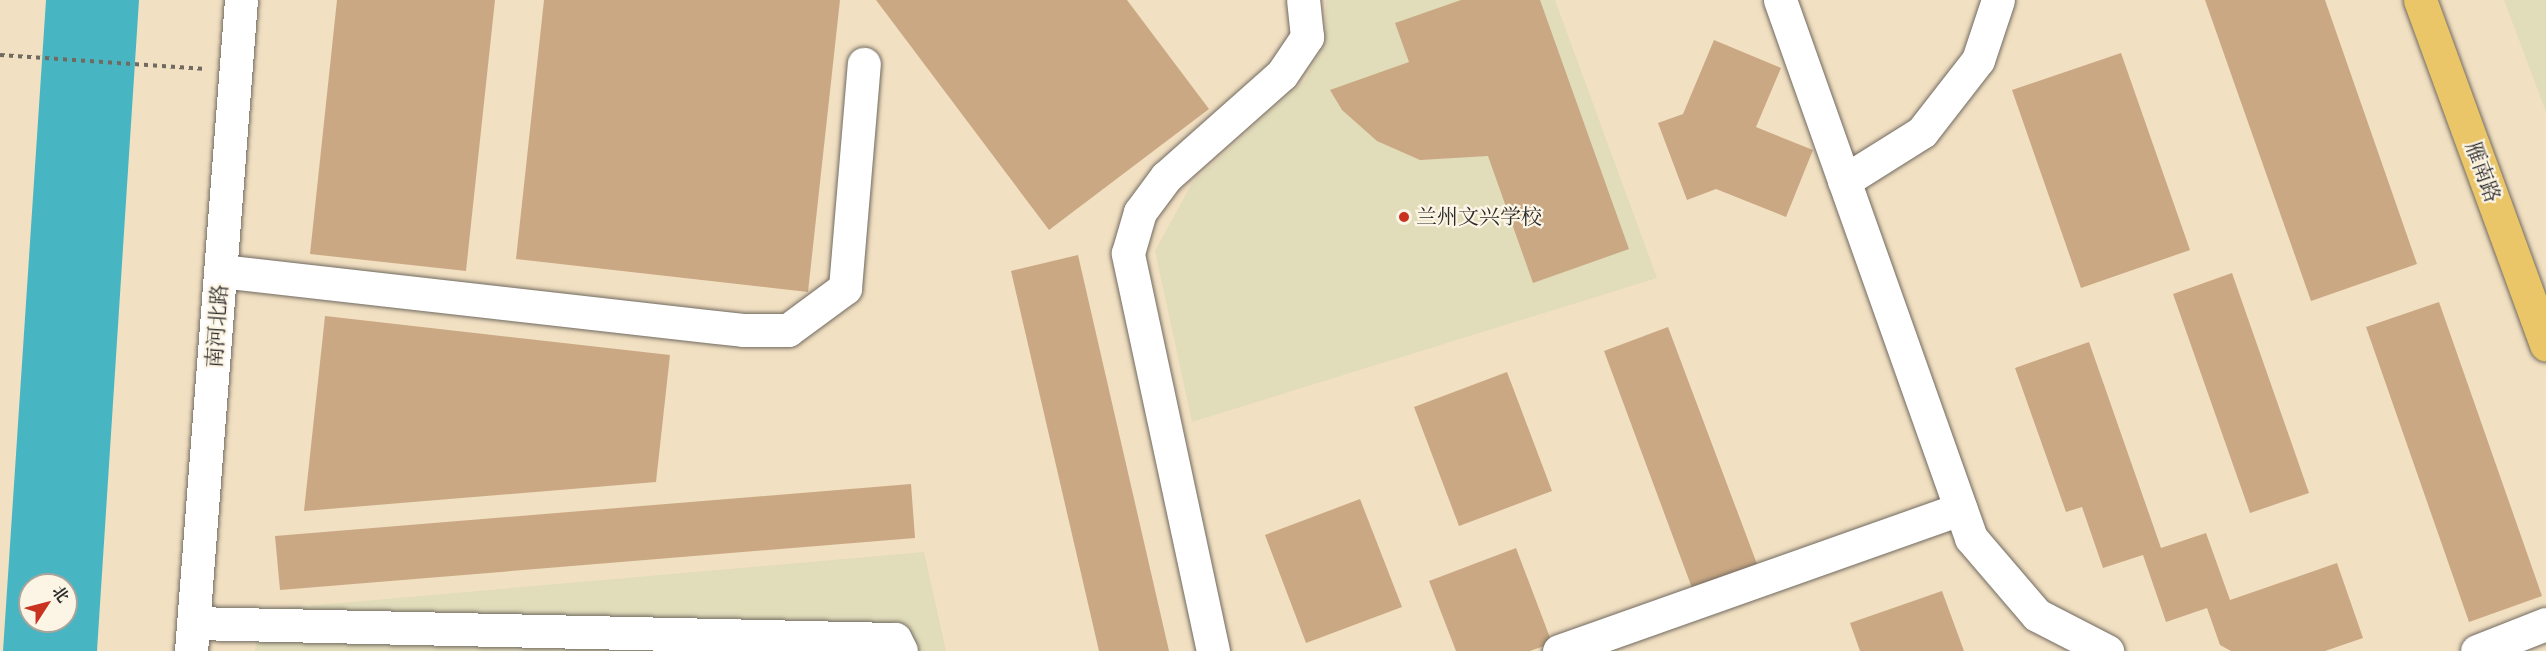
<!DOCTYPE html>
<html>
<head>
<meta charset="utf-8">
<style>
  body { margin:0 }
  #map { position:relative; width:2546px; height:651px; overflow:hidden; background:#f2e0c2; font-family:"Libre Caslon Text","Noto Serif SC",serif }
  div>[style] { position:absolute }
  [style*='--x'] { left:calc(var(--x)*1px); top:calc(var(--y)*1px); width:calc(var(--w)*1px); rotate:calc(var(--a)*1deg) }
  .built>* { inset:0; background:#e1dcba }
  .water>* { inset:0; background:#48b5c3 }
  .building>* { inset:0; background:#caa883 }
  .path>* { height:4px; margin-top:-2px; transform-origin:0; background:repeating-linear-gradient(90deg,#716a60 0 4.5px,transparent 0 9px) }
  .roads { filter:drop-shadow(0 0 2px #716a60) drop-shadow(0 0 2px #716a60) }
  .minor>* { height:33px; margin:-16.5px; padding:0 16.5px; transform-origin:16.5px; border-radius:16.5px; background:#fff }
  .major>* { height:33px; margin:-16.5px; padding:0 16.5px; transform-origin:16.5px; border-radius:16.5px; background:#ebc669 }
  .dots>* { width:16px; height:16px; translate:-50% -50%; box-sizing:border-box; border:3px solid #fcf5e5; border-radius:50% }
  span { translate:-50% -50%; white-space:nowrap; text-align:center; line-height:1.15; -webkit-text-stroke:4.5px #fcf5e5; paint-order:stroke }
  .street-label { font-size:21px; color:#2b2b2b }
  .poi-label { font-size:21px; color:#2b2b2b }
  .left { translate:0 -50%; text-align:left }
  .north { position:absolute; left:18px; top:573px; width:60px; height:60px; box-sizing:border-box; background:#fcf5e5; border:2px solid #a8a49b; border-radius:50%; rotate:54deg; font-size:16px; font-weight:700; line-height:24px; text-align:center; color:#2b2b2b }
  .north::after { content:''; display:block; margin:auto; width:21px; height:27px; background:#c8321e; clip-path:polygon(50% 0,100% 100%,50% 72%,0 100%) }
</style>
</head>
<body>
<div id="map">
  <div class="built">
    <i style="clip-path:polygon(1326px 0,1555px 0,1657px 278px,1192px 422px,1155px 251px,1192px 183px,1305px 80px,1325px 43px)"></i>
    <i style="clip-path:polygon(2504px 0,2546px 0,2546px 112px)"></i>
    <i style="clip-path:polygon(924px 552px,946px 651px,255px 651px,260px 610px)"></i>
  </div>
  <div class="water">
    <i style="clip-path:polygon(evenodd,46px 0,139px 0,97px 651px,3px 651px,46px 0,30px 585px,66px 585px,66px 621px,30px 621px,30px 585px)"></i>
  </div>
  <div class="building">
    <i style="clip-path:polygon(337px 0,495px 0,466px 271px,310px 254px)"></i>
    <i style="clip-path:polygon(544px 0,840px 0,808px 292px,516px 259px)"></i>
    <i style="clip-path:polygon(876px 0,1127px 0,1209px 109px,1049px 230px)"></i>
    <i style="clip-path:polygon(1461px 0,1540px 0,1629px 249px,1533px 283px,1488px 156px,1420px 160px,1377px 141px,1342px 110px,1330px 90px,1409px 62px,1395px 23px)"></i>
    <i style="clip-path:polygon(2205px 0,2325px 0,2417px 264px,2311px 301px)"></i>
    <i style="clip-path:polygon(1714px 40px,1781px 68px,1756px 127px,1813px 150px,1786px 217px,1716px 189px,1687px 200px,1658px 123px,1683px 114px)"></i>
    <i style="clip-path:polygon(2121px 53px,2190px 250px,2081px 288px,2012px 90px)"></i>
    <i style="clip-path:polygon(1078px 255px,1169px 651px,1099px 651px,1011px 271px)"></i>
    <i style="clip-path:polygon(2232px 273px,2309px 493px,2250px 513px,2173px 294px)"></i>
    <i style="clip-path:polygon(2439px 302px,2542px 596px,2469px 622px,2366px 327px)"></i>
    <i style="clip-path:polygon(325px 316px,670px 355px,656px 482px,304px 511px)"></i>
    <i style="clip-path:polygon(1668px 327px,1757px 564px,1692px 588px,1604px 351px)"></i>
    <i style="clip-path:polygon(2089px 342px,2161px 548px,2206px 533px,2230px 600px,2337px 563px,2363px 638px,2325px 651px,2231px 651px,2220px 645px,2207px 608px,2166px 622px,2143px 555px,2103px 568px,2082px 507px,2066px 512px,2015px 368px)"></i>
    <i style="clip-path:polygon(1507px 372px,1552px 491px,1459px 526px,1414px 407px)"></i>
    <i style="clip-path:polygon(911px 484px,915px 538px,280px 590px,275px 536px)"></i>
    <i style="clip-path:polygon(1360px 499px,1402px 607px,1306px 643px,1265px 535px)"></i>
    <i style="clip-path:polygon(1516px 548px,1552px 643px,1530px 651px,1456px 651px,1429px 581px)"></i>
    <i style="clip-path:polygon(1942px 591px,1964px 651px,1860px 651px,1850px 623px)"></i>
  </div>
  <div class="path">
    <i style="--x:0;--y:55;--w:203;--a:3.9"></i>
  </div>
  <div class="roads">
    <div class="minor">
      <i style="--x:1780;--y:0;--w:571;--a:70.45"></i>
      <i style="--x:1971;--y:538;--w:101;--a:49.4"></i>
      <i style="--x:2037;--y:615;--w:79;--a:27.2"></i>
      <i style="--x:1844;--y:181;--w:92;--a:-32.1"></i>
      <i style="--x:1922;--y:132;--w:91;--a:-52.1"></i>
      <i style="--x:1978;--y:60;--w:63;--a:-71.6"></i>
      <i style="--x:221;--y:271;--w:525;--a:6.45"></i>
      <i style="--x:743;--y:330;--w:45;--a:0"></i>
      <i style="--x:788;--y:330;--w:71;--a:-36.4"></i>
      <i style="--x:845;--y:288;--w:225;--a:-85.2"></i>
      <i style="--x:193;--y:623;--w:702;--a:1.31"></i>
      <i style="--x:895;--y:639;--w:13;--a:63"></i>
      <i style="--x:191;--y:651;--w:653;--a:-85.61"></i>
      <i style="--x:1213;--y:651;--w:407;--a:-102.1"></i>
      <i style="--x:1128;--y:253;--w:43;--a:-73.7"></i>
      <i style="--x:1140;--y:212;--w:44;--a:-53.4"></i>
      <i style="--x:1166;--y:177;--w:155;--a:-41.6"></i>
      <i style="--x:1282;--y:74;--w:45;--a:-56"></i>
      <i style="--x:1307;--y:37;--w:37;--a:-96"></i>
      <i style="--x:1559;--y:651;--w:426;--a:-19.5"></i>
      <i style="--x:2477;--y:651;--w:74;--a:-21.4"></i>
    </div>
    <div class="major">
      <i style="--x:2420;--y:0;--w:367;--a:69.9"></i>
    </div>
  </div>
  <div class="dots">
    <i style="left:1404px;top:217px;background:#c8321e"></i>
  </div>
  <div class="street-label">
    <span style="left:2483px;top:172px;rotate:70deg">雁南路</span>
    <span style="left:217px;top:326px;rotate:-86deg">南河北路</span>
  </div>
  <div class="poi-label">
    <span class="left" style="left:1416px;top:217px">兰州文兴学校</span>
  </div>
  <div class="north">北</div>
</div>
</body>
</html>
